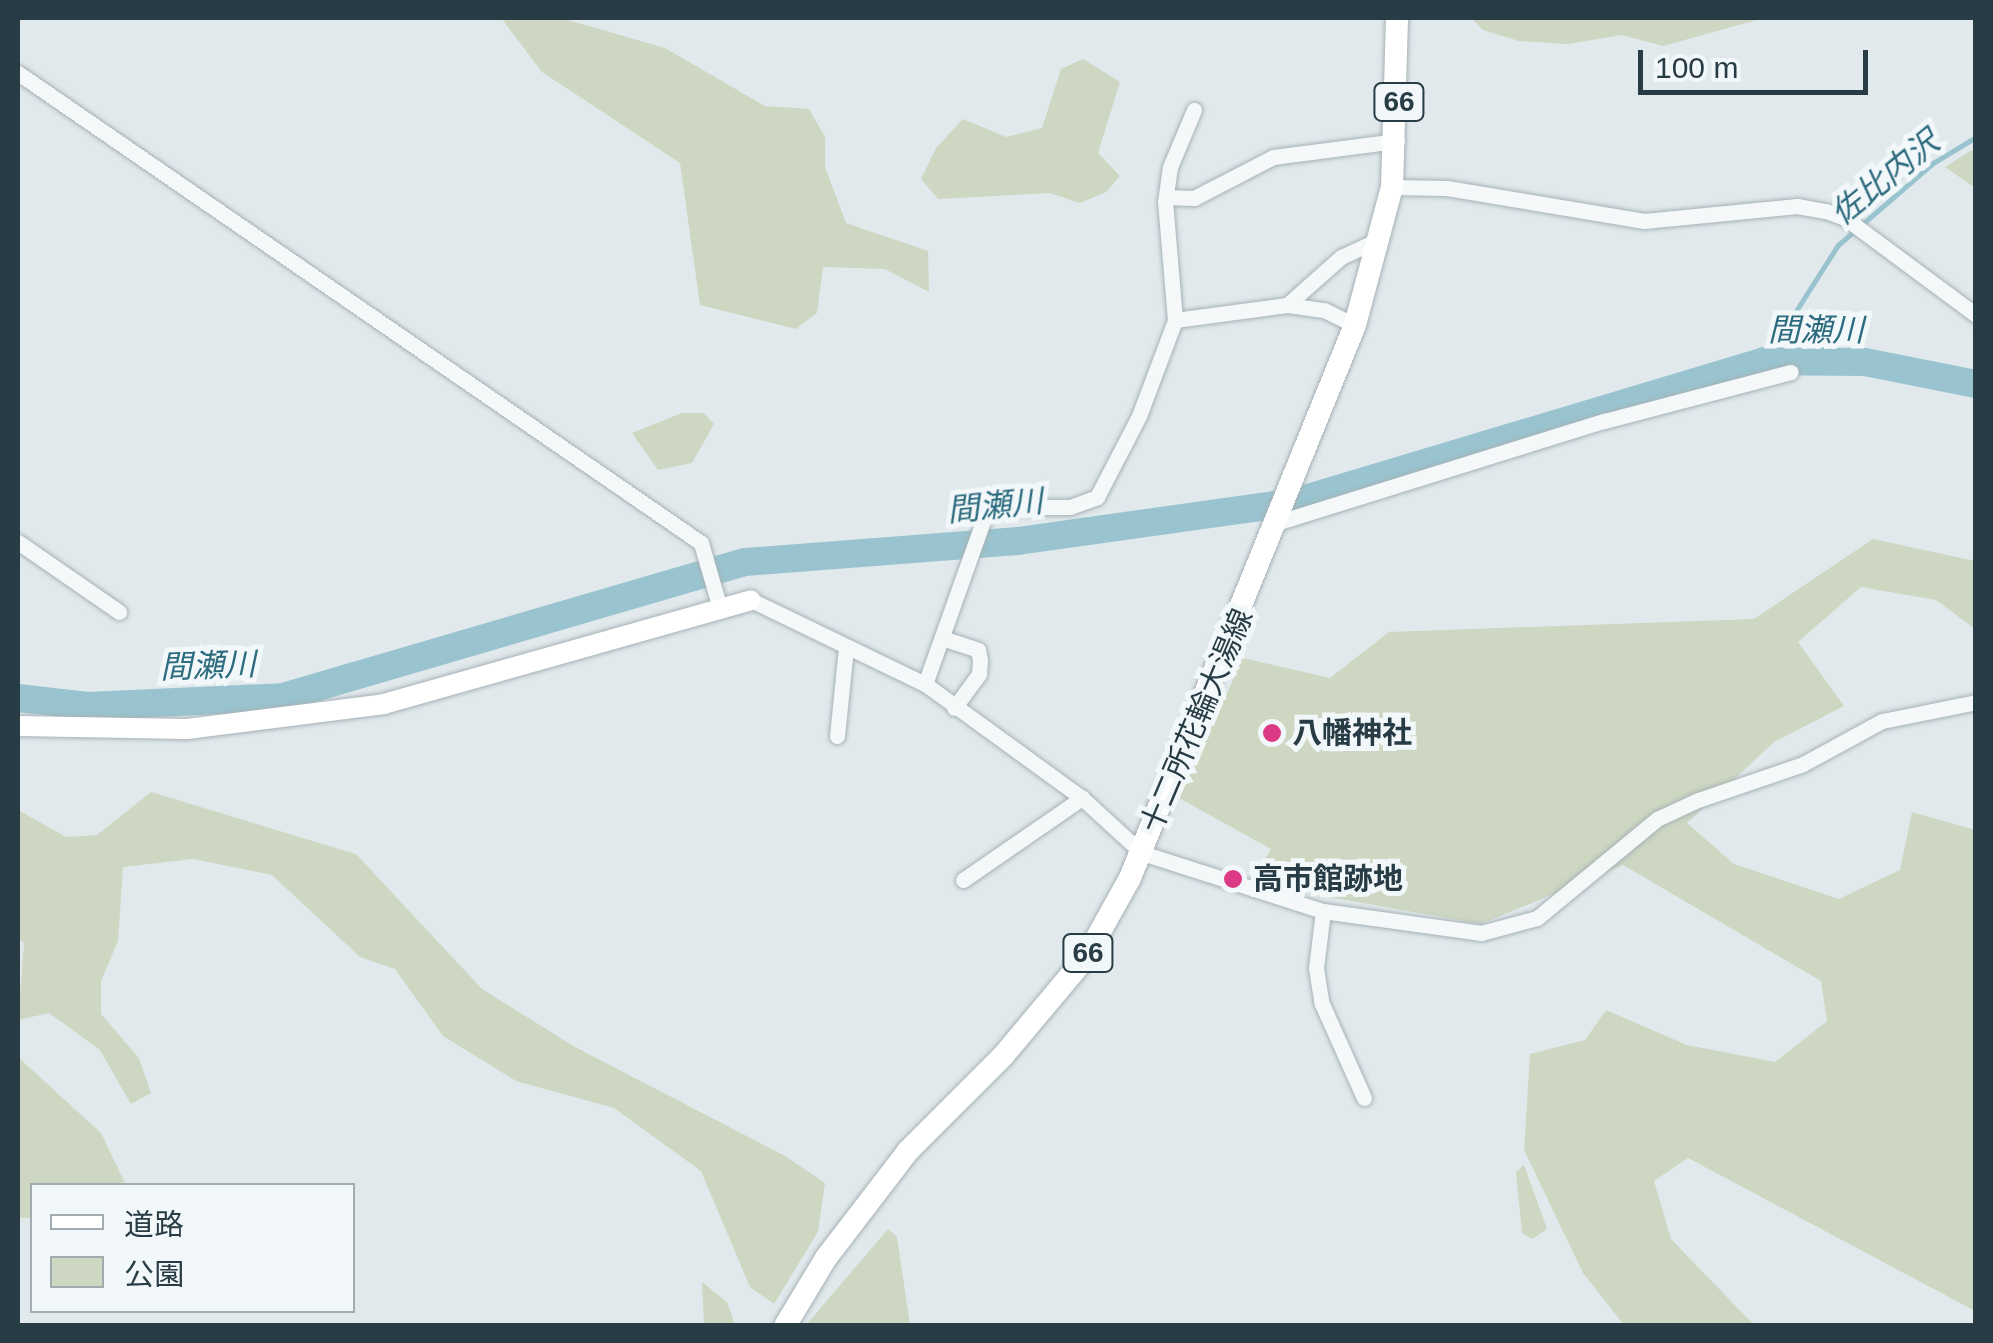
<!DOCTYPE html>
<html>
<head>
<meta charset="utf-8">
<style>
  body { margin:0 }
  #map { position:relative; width:1993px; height:1343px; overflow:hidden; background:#e2e9ec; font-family:Helvetica,"Noto Sans JP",sans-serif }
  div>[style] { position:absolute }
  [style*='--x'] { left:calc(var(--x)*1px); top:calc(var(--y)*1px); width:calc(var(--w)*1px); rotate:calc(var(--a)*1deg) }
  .green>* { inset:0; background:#ced7c2 }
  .stream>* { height:5px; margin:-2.5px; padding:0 2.5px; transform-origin:2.5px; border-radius:2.5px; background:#99c4cf }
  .river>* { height:28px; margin:-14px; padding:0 14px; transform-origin:14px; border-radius:14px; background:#99c4cf }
  .roads { filter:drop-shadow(0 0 2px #a6b2b7) drop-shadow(0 0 2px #a6b2b7) }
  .street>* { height:15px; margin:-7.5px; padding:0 7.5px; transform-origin:7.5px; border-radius:7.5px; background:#f5f8f9 }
  .secondary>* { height:20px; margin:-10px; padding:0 10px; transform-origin:10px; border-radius:10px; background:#fff }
  .primary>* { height:22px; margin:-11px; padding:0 11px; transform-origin:11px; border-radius:11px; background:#fff }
  .dots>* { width:28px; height:28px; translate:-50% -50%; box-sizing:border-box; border:5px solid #f2f7f9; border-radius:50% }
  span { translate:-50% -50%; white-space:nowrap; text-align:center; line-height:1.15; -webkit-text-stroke:10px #f2f7f9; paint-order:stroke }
  .shield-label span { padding:2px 8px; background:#f2f7f9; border:2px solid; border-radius:8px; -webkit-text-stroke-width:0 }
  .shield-label { font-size:28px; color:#283c46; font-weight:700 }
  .street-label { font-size:30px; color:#283c46 }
  .poi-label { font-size:30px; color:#283c46; font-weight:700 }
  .left { translate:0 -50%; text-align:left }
  .water-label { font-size:32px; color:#2d6b7f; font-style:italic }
  .frame { position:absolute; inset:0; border:20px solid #283c46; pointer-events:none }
  .legend { position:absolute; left:30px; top:1183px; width:325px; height:130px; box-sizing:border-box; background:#f2f7f9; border:2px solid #a1acb1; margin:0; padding:12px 18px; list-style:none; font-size:30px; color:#283c46 }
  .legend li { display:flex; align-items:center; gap:20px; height:50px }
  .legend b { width:50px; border:2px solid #a1acb1 }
  .scale { position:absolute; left:1638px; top:50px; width:230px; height:45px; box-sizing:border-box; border:5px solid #283c46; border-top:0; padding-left:12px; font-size:30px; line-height:35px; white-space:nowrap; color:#283c46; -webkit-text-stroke:8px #f2f7f9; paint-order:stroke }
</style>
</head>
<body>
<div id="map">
  <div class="green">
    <i style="clip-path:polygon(501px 18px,561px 18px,665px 48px,765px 106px,809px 109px,825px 137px,825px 167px,846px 223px,928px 251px,929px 292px,885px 269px,823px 267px,817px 313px,796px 329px,700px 305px,680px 163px,542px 72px)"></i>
    <i style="clip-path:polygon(1471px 18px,1764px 18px,1663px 46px,1622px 35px,1568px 44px,1519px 41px,1483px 30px)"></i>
    <i style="clip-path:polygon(1083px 59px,1120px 82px,1098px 153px,1120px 176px,1106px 192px,1080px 203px,1050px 193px,938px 199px,921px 179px,936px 148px,963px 119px,1006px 137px,1042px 128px,1061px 69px)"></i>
    <i style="clip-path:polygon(1975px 148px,1975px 188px,1945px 167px)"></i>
    <i style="clip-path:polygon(682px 413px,704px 413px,714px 424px,692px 463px,658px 470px,632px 433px)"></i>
    <i style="clip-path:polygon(1873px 539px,1975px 561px,1975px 629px,1936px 600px,1861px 587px,1798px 642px,1844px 706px,1774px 742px,1687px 823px,1734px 864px,1839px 899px,1900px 870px,1912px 812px,1975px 830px,1975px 1311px,1688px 1158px,1654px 1181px,1671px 1239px,1754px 1325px,1624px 1325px,1583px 1273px,1524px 1150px,1530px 1054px,1585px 1040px,1606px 1010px,1687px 1045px,1775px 1062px,1827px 1021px,1821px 981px,1623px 865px,1481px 924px,1250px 883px,1271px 849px,1179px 798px,1243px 658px,1330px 678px,1389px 632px,1754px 619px)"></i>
    <i style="clip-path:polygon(151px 792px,356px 854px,482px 989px,575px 1047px,785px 1156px,825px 1183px,818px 1232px,774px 1304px,750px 1287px,701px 1171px,614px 1108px,516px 1081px,443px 1036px,395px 969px,360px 957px,272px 875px,193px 859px,123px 867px,118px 941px,101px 981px,101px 1014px,139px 1058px,151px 1093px,131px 1104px,100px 1050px,49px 1013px,18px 1020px,24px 944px,18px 937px,18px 810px,66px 837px,97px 835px)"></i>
    <i style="clip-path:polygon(18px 1057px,101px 1133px,126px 1185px,32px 1186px,32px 1218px,18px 1218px)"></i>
    <i style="clip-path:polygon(1524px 1165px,1547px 1229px,1532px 1239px,1522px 1233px,1516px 1172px)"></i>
    <i style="clip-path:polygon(888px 1229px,897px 1237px,910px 1325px,806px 1325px)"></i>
    <i style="clip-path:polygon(702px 1282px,727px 1302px,735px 1325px,704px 1325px)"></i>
  </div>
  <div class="stream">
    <i style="--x:1764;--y:361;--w:138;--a:-57.5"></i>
    <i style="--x:1838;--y:245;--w:125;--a:-40.8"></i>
    <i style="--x:1933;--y:163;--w:50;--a:-31.2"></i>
  </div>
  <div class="river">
    <i style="--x:18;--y:698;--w:70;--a:6.5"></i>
    <i style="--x:88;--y:706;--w:195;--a:-2.6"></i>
    <i style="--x:283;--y:697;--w:481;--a:-16.3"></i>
    <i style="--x:745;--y:562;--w:274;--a:-4.4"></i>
    <i style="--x:1018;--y:541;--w:280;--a:-8"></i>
    <i style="--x:1295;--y:502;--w:490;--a:-16.7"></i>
    <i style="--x:1764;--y:361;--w:101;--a:0.6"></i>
    <i style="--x:1865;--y:362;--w:113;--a:11.2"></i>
  </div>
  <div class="roads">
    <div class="street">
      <i style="--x:18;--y:73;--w:829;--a:34.53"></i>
      <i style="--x:701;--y:543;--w:65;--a:73.8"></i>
      <i style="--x:1392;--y:187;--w:55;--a:1"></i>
      <i style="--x:1447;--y:188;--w:200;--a:9.5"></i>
      <i style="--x:1644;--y:221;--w:154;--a:-5.6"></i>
      <i style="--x:1797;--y:206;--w:29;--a:10"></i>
      <i style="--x:1826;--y:211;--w:20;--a:20"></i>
      <i style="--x:1845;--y:218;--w:163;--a:36.5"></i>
      <i style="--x:1166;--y:197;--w:28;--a:2"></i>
      <i style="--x:1194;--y:198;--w:89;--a:-27.4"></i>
      <i style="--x:1273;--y:157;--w:125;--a:-7.4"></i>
      <i style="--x:1287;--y:305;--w:37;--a:8"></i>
      <i style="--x:1324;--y:310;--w:34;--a:26"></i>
      <i style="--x:1175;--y:320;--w:118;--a:-94.8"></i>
      <i style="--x:1165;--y:202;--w:35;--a:-82"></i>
      <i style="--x:1170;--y:167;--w:62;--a:-67.2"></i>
      <i style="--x:1279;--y:522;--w:340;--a:-17.3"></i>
      <i style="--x:1604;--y:421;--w:193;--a:-14.7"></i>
      <i style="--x:18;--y:542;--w:123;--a:34.7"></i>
      <i style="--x:751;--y:600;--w:193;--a:25.8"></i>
      <i style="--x:925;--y:684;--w:194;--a:36"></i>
      <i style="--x:1082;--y:798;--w:81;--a:42.5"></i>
      <i style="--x:1142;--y:853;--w:190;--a:17.8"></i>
      <i style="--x:1323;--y:911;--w:160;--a:7.9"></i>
      <i style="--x:1481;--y:933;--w:58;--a:-15"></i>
      <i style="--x:1537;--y:918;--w:156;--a:-39.5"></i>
      <i style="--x:1657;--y:819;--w:45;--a:-24.9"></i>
      <i style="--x:1698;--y:800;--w:111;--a:-18.9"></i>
      <i style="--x:1803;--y:764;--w:90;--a:-28.6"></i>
      <i style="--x:1882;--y:721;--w:96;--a:-11.4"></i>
      <i style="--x:945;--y:639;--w:35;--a:18"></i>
      <i style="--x:978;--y:650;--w:10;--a:79"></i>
      <i style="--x:980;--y:660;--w:14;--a:94"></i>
      <i style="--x:979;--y:674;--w:42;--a:126.3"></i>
      <i style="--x:925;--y:684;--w:188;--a:-70.4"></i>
      <i style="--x:988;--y:507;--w:82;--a:0"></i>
      <i style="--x:1070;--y:507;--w:29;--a:-20"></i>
      <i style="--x:1097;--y:497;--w:91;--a:-62.6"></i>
      <i style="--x:1139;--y:416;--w:103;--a:-69.4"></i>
      <i style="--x:1175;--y:320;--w:113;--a:-7.6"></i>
      <i style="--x:1287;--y:305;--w:72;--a:-41.6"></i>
      <i style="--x:1341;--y:257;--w:43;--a:-24.8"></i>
      <i style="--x:837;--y:736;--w:88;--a:-84.2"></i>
      <i style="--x:963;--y:880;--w:145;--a:-34.6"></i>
      <i style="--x:1323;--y:911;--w:57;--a:97"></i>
      <i style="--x:1316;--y:968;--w:36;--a:81"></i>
      <i style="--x:1322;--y:1004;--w:103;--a:65.9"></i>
    </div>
    <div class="secondary">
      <i style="--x:18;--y:726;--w:169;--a:1"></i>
      <i style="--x:187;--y:729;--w:199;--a:-7.2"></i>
      <i style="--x:384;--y:704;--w:381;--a:-15.8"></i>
    </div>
    <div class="primary">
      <i style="--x:785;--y:1326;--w:79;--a:-58.9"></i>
      <i style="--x:826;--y:1258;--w:135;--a:-52.5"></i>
      <i style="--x:908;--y:1151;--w:134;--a:-45"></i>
      <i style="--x:1003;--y:1056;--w:129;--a:-50"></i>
      <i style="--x:1086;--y:957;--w:90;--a:-60.9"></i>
      <i style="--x:1130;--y:878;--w:597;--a:-67.86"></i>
      <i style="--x:1355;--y:325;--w:143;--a:-75"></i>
      <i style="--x:1392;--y:187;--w:169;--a:-88.3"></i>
    </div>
  </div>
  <div class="dots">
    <i style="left:1272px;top:733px;background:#dd3a85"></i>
    <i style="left:1233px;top:879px;background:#dd3a85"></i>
  </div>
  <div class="shield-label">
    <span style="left:1399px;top:102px">66</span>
    <span style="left:1088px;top:953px">66</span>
  </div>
  <div class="street-label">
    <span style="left:1197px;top:721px;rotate:-67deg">十二所花輪大湯線</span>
  </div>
  <div class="poi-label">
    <span class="left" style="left:1292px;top:733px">八幡神社</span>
    <span class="left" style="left:1253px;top:879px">高市館跡地</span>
  </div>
  <div class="water-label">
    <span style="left:1885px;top:178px;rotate:-39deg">佐比内沢</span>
    <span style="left:1816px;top:330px">間瀬川</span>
    <span style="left:995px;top:506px;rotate:-6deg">間瀬川</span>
    <span style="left:208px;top:666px;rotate:-2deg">間瀬川</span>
  </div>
  <div class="frame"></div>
  <ul class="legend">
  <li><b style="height:12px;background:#fff"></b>道路</li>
  <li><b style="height:28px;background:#ced7c2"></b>公園</li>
  </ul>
  <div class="scale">100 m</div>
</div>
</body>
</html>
